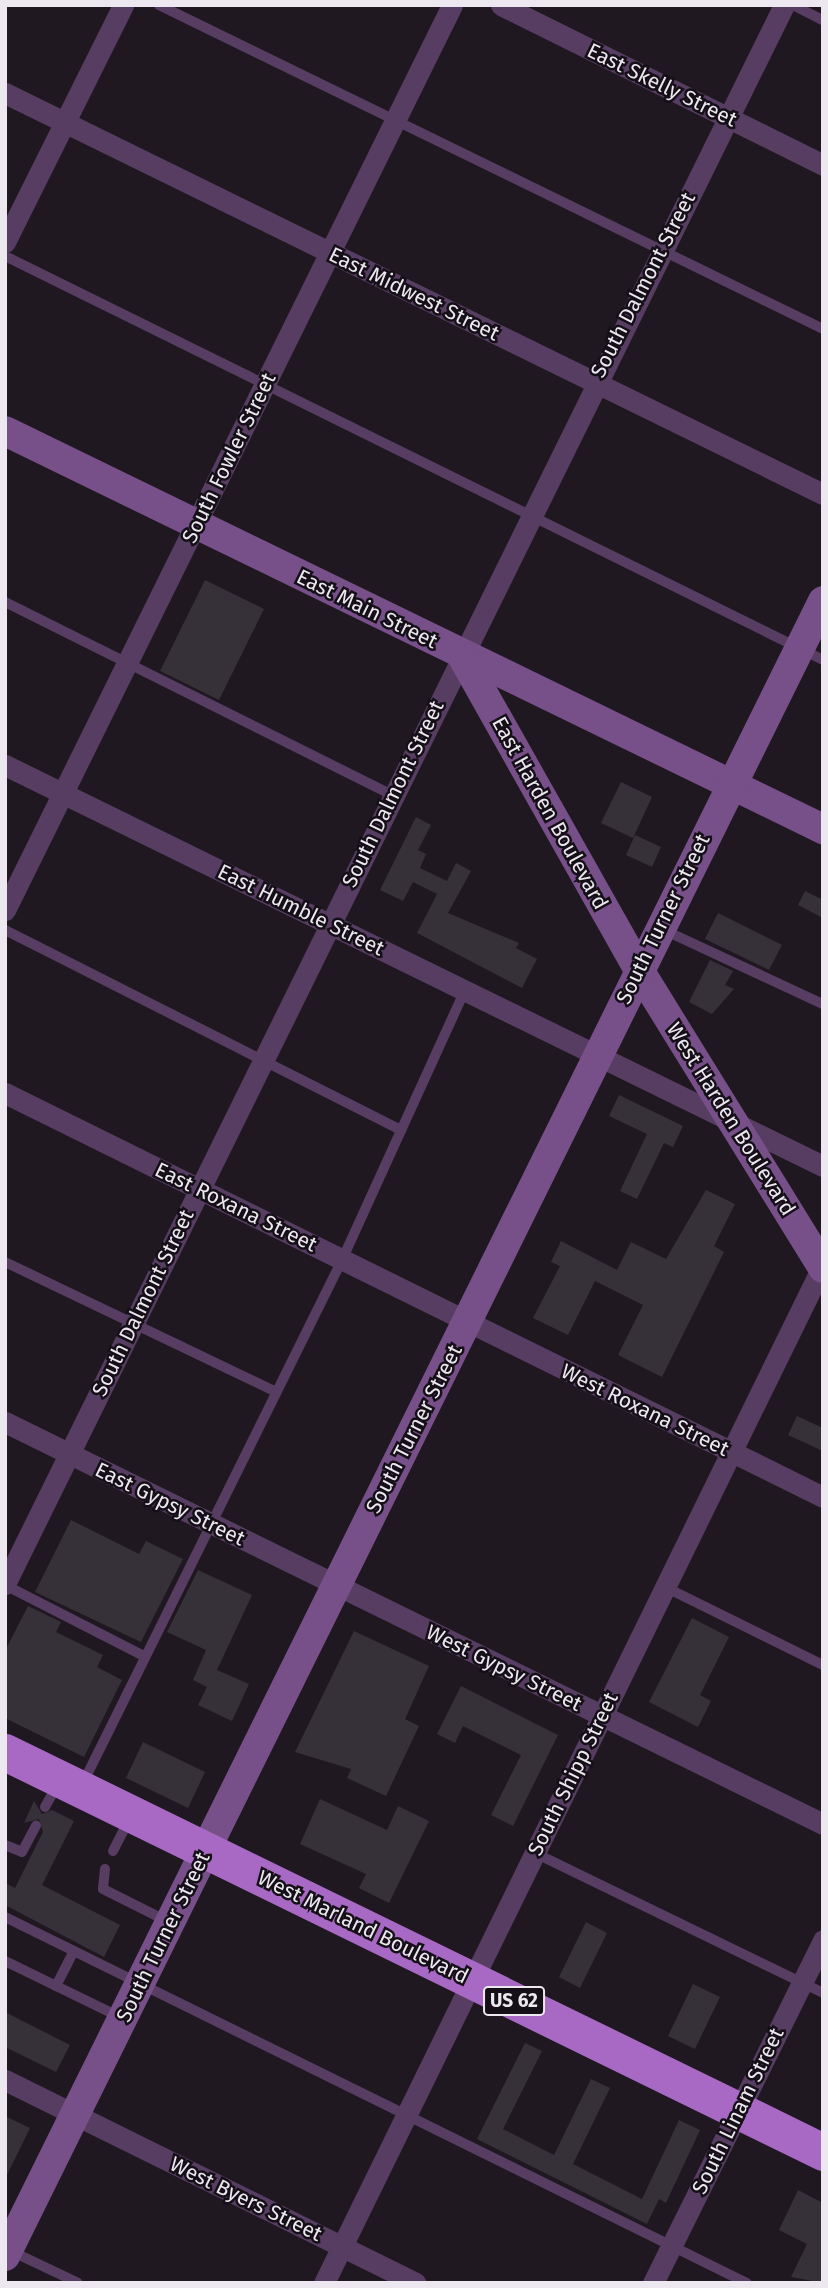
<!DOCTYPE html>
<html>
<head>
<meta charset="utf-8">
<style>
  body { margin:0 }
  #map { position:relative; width:828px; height:2288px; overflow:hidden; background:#1f1821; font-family:"Fira Sans",sans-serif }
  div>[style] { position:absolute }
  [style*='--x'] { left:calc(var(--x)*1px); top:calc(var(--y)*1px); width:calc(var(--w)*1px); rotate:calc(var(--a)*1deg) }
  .building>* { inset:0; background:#363039 }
  .lane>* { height:10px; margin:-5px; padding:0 5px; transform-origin:5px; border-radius:5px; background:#563d61 }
  .street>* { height:21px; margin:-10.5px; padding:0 10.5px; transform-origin:10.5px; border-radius:10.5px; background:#563d61 }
  .secondary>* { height:30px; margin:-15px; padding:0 15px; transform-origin:15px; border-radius:15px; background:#774f89 }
  .highway>* { height:37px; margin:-18.5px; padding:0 18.5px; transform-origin:18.5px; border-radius:18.5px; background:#a869c4 }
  span { translate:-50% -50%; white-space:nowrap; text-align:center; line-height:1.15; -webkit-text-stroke:5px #151018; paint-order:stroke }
  .shield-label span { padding:2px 5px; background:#151018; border:2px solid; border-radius:5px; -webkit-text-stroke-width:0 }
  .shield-label { font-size:19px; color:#ede8ef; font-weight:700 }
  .street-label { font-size:21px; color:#ede8ef }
  .frame { position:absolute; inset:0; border:7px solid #ede8ef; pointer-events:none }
</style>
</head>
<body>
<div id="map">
  <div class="building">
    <i style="clip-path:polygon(205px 580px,264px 609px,219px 700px,160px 671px)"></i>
    <i style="clip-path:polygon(621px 782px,652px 797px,633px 838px,601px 823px)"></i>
    <i style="clip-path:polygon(416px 817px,431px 825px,418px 850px,426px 854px,420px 868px,447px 881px,456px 863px,471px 871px,448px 913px,519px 943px,516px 948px,537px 959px,522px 988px,417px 933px,437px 894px,413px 882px,403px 901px,380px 890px)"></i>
    <i style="clip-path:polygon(635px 835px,661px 847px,652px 867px,626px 855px)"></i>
    <i style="clip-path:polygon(805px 891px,823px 900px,823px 918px,798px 905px)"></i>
    <i style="clip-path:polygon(718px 913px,782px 945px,769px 970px,705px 939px)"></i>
    <i style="clip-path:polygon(710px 960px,733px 971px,725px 985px,734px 989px,712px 1014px,689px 1002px)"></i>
    <i style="clip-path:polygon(619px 1095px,683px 1126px,673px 1147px,664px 1143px,637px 1199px,620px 1191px,647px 1134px,609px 1116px)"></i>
    <i style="clip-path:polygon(706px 1190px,735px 1204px,714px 1246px,724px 1252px,662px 1377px,618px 1355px,643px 1305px,595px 1281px,568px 1335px,533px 1318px,560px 1266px,551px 1262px,561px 1241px,617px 1270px,631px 1242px,666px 1259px)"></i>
    <i style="clip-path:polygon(797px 1416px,823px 1428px,823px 1451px,788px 1435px)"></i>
    <i style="clip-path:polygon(71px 1520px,139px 1554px,146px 1541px,183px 1559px,141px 1642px,35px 1592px)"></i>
    <i style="clip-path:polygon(198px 1570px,252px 1595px,217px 1670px,249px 1684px,232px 1721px,198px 1705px,207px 1687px,193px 1680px,206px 1650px,167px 1632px)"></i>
    <i style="clip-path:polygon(28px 1606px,61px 1622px,56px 1632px,103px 1655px,97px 1667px,122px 1680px,84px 1757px,5px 1718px,5px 1651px)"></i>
    <i style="clip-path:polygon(692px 1618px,729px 1637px,700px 1695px,711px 1701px,698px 1727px,649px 1702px)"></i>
    <i style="clip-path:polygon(354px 1631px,429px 1666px,405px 1719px,419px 1726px,386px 1796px,347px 1778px,351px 1769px,295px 1752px)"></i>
    <i style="clip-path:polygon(461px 1686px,558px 1735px,513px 1826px,491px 1815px,521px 1755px,463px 1726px,455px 1743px,437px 1734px)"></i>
    <i style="clip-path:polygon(143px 1742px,205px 1772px,188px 1808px,126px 1778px)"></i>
    <i style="clip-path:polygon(320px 1799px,387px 1830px,398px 1806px,429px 1821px,389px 1903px,359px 1888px,366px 1874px,300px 1844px)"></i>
    <i style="clip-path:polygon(34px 1801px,42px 1814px,52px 1810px,74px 1821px,42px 1885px,120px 1925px,104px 1957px,5px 1905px,5px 1883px,15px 1888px,43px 1832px,39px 1819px,24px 1823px)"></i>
    <i style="clip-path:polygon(586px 1922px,607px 1933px,580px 1988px,559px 1977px)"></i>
    <i style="clip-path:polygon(693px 1984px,720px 1997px,695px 2049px,668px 2036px)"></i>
    <i style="clip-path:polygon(5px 2012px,70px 2045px,56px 2072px,5px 2047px)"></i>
    <i style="clip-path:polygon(525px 2043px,542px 2051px,503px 2129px,554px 2155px,591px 2079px,610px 2088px,573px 2164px,642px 2199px,679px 2120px,700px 2130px,666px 2203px,659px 2199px,647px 2224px,477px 2139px)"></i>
    <i style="clip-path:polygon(5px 2116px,30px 2128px,5px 2179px)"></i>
    <i style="clip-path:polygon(798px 2190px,823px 2203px,823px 2283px,791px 2277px,807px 2244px,779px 2230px)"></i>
  </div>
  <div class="lane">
    <i style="--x:159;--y:5;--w:739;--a:26.01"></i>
    <i style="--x:793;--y:5;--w:34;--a:27"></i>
    <i style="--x:5;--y:256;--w:912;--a:26.28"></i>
    <i style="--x:5;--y:602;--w:432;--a:26.5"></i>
    <i style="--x:5;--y:930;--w:444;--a:26.8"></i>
    <i style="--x:664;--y:930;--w:175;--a:25"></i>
    <i style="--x:5;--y:1262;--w:298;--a:25.6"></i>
    <i style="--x:5;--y:1585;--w:156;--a:27.1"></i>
    <i style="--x:665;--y:1587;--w:176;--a:26.3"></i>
    <i style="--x:82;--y:1785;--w:586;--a:-63.65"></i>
    <i style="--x:342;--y:1260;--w:297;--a:-65.5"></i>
    <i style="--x:45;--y:1807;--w:25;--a:-61"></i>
    <i style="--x:5;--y:1845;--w:18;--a:22"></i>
    <i style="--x:22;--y:1852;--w:30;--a:-62"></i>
    <i style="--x:113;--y:1851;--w:36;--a:-63"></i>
    <i style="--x:535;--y:1853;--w:320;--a:25.9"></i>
    <i style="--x:105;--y:1869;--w:20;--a:96"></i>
    <i style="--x:103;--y:1889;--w:72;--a:26.6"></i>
    <i style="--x:5;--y:1917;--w:827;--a:26.26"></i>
    <i style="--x:5;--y:1961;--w:130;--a:26"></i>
    <i style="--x:56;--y:1986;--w:39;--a:-63"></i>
    <i style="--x:11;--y:2251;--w:74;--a:25.5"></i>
  </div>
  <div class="street">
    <i style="--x:501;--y:5;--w:360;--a:26.4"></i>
    <i style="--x:5;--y:93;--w:911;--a:26.12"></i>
    <i style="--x:5;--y:242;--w:265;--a:-63.5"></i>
    <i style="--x:5;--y:765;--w:911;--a:26.12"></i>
    <i style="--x:5;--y:910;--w:1009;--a:-63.71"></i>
    <i style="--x:5;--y:1093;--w:912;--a:26.28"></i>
    <i style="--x:5;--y:1422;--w:911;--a:26.17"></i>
    <i style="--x:5;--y:1584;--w:1761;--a:-63.74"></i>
    <i style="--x:5;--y:2080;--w:458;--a:26.3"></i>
    <i style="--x:324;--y:2283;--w:1134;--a:-63.89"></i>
    <i style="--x:653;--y:2283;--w:383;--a:-63.6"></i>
  </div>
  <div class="secondary">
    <i style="--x:5;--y:431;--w:910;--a:25.95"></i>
    <i style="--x:462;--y:656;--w:360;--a:60.6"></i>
    <i style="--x:639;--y:970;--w:350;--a:58.3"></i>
    <i style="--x:5;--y:2256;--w:1846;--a:-63.7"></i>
  </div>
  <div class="highway">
    <i style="--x:5;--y:1752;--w:911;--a:26.06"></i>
  </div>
  <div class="shield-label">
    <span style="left:514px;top:2001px">US 62</span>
  </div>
  <div class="street-label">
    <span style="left:662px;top:85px;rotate:26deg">East Skelly Street</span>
    <span style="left:643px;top:285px;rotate:-63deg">South Dalmont Street</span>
    <span style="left:414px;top:294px;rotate:26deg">East Midwest Street</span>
    <span style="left:229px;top:458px;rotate:-64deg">South Fowler Street</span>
    <span style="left:367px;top:609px;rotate:26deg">East Main Street</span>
    <span style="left:393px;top:794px;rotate:-64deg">South Dalmont Street</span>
    <span style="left:550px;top:813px;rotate:61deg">East Harden Boulevard</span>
    <span style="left:301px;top:910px;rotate:26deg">East Humble Street</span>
    <span style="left:663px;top:919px;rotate:-64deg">South Turner Street</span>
    <span style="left:731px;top:1119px;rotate:58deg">West Harden Boulevard</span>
    <span style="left:236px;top:1207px;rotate:26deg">East Roxana Street</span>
    <span style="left:143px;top:1303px;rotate:-64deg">South Dalmont Street</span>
    <span style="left:645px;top:1410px;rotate:26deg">West Roxana Street</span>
    <span style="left:414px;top:1429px;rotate:-63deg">South Turner Street</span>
    <span style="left:170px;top:1504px;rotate:26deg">East Gypsy Street</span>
    <span style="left:504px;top:1668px;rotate:26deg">West Gypsy Street</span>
    <span style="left:573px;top:1774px;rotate:-64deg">South Shipp Street</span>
    <span style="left:363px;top:1927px;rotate:26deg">West Marland Boulevard</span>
    <span style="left:163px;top:1937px;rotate:-64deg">South Turner Street</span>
    <span style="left:738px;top:2111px;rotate:-64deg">South Linam Street</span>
    <span style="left:246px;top:2199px;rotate:26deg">West Byers Street</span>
  </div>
  <div class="frame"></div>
</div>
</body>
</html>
